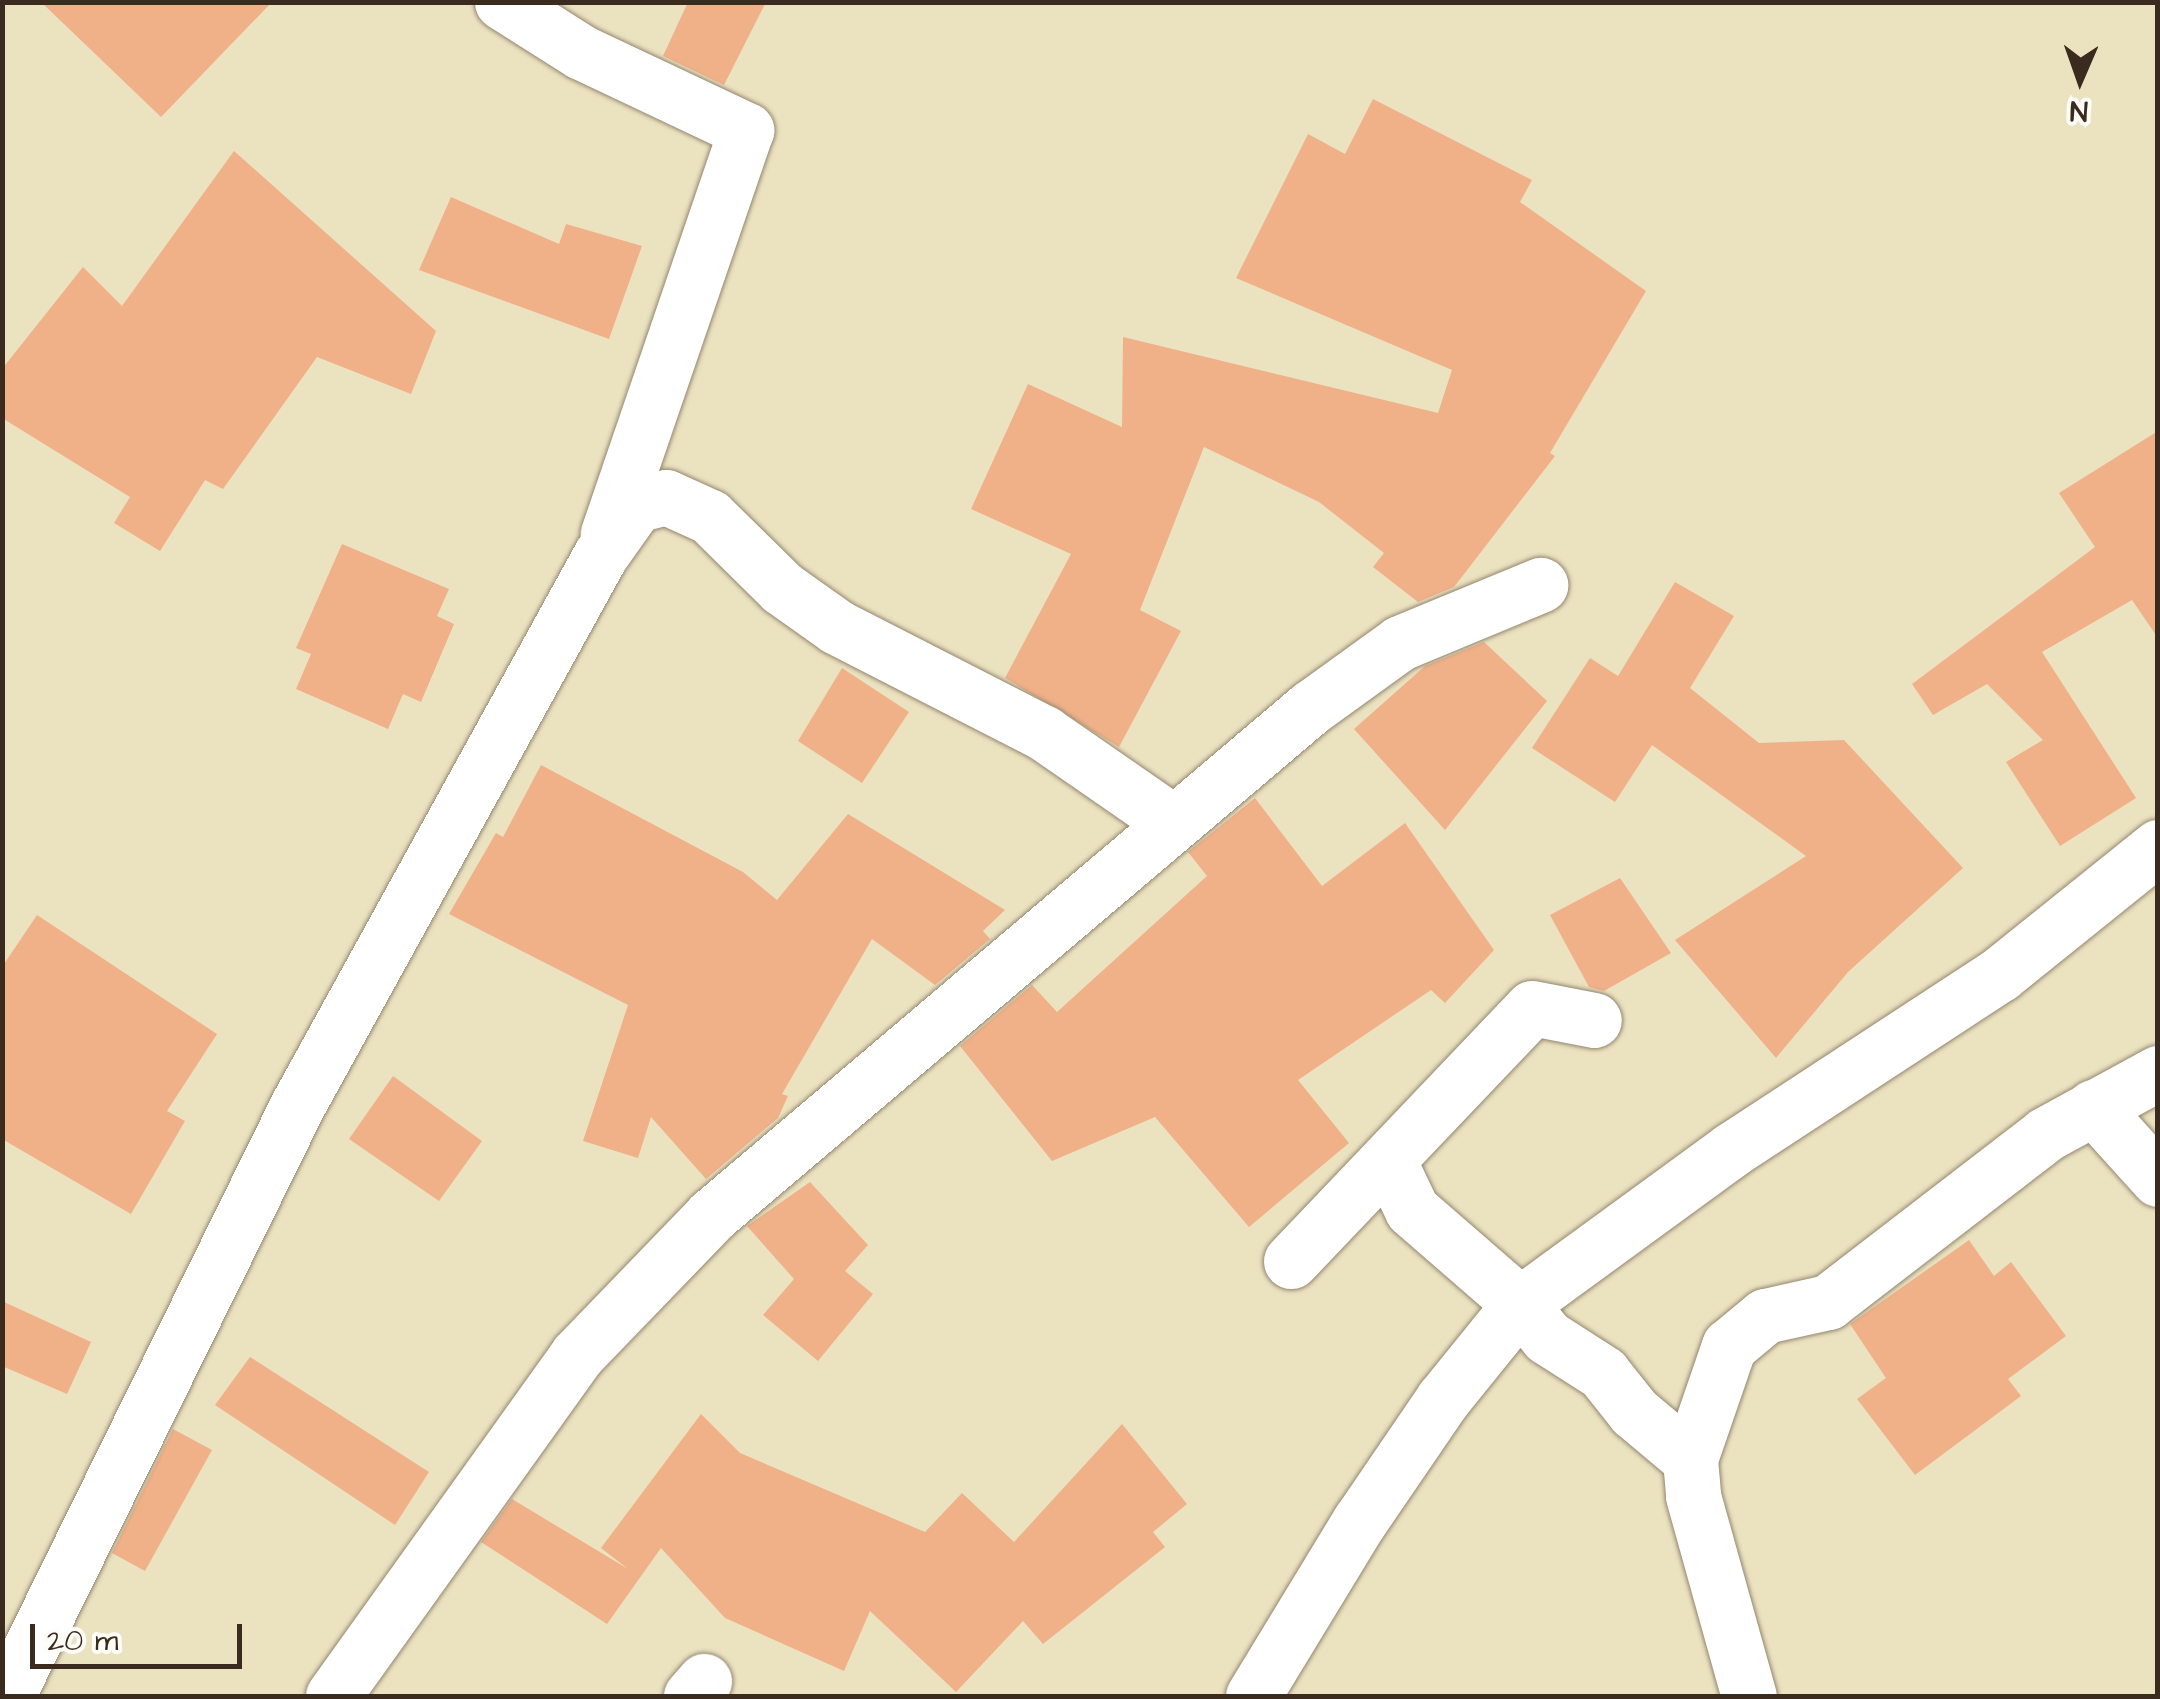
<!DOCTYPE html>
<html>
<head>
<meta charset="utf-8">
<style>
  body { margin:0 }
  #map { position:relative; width:2160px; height:1699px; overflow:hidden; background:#ebe2c0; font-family:"Architects Daughter",sans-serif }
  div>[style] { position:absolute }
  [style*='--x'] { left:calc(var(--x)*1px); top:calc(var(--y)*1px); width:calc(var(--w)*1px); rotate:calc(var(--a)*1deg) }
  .building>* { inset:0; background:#f0b189 }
  .roads { filter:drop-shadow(0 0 2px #93866f) drop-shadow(0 0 2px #93866f) }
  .minor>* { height:55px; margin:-27.5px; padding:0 27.5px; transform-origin:27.5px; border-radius:27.5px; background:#fff }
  span { translate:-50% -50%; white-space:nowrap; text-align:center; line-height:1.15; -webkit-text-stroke:8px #fdfcf7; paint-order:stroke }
  .frame { position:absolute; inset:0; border:5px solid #3b2a1e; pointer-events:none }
  .north { position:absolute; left:2030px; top:30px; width:100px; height:100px; -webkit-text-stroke:8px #fdfcf7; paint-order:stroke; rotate:182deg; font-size:28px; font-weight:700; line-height:40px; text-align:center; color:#3b2a1e }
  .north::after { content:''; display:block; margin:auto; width:35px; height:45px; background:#3b2a1e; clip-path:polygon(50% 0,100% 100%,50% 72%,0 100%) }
  .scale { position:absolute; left:30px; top:1624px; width:212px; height:45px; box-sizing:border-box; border:5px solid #3b2a1e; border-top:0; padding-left:12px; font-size:30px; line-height:35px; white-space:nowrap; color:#3b2a1e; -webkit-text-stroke:8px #fdfcf7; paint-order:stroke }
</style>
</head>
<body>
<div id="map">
  <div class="building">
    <i style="clip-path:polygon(41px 2px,272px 2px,161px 117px)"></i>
    <i style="clip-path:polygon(688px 2px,766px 2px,724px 85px,663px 56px)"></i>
    <i style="clip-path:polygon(1373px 99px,1532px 180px,1520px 202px,1646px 291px,1550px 453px,1555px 456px,1454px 587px,1418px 602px,1373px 567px,1384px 553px,1319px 502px,1204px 447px,1140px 610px,1181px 631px,1119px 747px,1005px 678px,1071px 554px,971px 509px,1028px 384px,1122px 427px,1123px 337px,1438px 413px,1452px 370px,1236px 278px,1308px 134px,1345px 154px)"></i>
    <i style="clip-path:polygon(234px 151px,436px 331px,411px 394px,317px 357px,223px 489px,205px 480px,160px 551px,114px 523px,130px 497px,2px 418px,2px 369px,83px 267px,122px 306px)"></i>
    <i style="clip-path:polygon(451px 197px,559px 244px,566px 224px,642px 246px,609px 339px,419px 270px)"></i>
    <i style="clip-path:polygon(2158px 431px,2158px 638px,2132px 600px,2042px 652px,2136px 798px,2060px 846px,2006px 762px,2043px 740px,1987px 684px,1933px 715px,1912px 684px,2095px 547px,2059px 493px)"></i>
    <i style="clip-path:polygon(342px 544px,449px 589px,437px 616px,454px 624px,421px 702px,403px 694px,388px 729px,296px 689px,311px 654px,296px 648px)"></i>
    <i style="clip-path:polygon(1675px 582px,1734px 616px,1690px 688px,1759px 743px,1844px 740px,1963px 868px,1848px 972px,1776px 1058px,1675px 940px,1806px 856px,1652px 745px,1615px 802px,1532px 748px,1590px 658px,1618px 676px)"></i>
    <i style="clip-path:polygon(1484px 642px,1547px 701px,1445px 830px,1354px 729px,1425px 666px)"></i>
    <i style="clip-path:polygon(842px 668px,909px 712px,862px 783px,798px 741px)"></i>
    <i style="clip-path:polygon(541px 765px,743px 872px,777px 900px,848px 814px,1005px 910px,983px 931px,990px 939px,935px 985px,872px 939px,782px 1094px,788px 1096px,778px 1118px,706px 1179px,651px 1117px,638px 1158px,583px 1141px,628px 1005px,449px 914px,496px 833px,503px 837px)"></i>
    <i style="clip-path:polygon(1255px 798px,1322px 886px,1405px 823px,1494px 950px,1445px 1003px,1431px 990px,1298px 1080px,1349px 1143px,1249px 1227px,1155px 1117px,1052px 1161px,960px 1046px,1032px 985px,1057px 1012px,1207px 876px,1188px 852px)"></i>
    <i style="clip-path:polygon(1620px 878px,1671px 953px,1604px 991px,1589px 987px,1550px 915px)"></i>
    <i style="clip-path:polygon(37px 915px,217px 1034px,167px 1111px,185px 1121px,131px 1214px,2px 1139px,2px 967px)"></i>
    <i style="clip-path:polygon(393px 1076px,482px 1141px,439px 1201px,349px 1139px)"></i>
    <i style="clip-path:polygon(810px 1182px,868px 1245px,845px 1271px,873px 1294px,818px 1361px,763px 1315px,794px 1279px,747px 1226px)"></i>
    <i style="clip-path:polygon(1969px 1240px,1994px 1276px,2011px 1262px,2066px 1336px,2008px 1379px,2021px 1396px,1915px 1475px,1857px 1399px,1886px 1378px,1850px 1324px)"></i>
    <i style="clip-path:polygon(2px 1301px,91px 1342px,67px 1394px,2px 1366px)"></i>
    <i style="clip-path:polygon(250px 1357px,429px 1472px,395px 1525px,215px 1405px)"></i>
    <i style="clip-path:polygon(701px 1414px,740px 1453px,925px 1532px,962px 1493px,1014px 1542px,1122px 1424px,1187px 1504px,1153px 1532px,1165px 1547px,1043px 1644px,1023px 1621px,956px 1692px,870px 1611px,844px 1671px,725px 1618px,661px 1548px,607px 1624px,481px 1542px,512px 1499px,628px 1569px,601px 1548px)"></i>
    <i style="clip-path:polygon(173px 1429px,212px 1450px,145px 1571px,112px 1553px)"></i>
  </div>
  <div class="roads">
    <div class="minor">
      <i style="--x:502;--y:2;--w:93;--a:32.3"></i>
      <i style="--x:581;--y:52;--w:183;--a:25.3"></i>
      <i style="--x:746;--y:130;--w:427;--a:108.9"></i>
      <i style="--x:2093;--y:1107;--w:97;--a:47.9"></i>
      <i style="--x:1389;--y:1162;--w:53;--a:64.4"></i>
      <i style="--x:1412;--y:1210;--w:143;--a:41"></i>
      <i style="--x:1520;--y:1304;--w:43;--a:50.7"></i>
      <i style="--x:1547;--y:1337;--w:67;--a:32.7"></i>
      <i style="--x:1603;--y:1373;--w:50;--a:51.5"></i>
      <i style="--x:1634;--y:1412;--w:73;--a:40"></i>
      <i style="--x:1690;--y:1459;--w:37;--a:85"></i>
      <i style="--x:1693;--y:1496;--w:208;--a:74.4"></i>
      <i style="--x:1291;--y:1261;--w:349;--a:-46.4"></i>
      <i style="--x:1532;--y:1008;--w:63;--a:11"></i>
      <i style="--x:1690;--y:1459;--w:120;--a:-71"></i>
      <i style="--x:1729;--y:1346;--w:47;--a:-39.8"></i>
      <i style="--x:1765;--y:1316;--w:65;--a:-12.5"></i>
      <i style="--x:1828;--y:1302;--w:275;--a:-37.6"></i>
      <i style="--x:2046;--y:1134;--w:128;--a:-28.6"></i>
      <i style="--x:7;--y:1696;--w:657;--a:-63.82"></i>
      <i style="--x:297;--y:1106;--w:628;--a:-61.15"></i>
      <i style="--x:600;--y:556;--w:62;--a:-54.8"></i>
      <i style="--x:636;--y:505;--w:31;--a:-15"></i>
      <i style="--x:666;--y:497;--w:48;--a:24.4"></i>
      <i style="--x:710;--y:517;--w:101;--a:44.6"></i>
      <i style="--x:782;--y:588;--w:67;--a:35.3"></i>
      <i style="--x:837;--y:627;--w:233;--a:27.1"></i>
      <i style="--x:1044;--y:733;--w:155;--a:34.7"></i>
      <i style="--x:333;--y:1696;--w:419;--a:-54.4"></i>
      <i style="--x:577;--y:1355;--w:193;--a:-46"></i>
      <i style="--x:711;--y:1216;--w:785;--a:-40.3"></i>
      <i style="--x:1310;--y:708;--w:111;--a:-35.8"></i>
      <i style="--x:1400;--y:643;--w:152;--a:-22.5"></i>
      <i style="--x:691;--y:1696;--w:20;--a:-49"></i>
      <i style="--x:1253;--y:1696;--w:204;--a:-58.7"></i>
      <i style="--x:1359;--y:1522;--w:149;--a:-55.7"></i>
      <i style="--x:1443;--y:1399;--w:122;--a:-51"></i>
      <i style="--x:1520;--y:1304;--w:261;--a:-36.1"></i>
      <i style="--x:1731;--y:1150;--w:321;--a:-33.2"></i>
      <i style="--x:2000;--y:974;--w:203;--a:-38.8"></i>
    </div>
  </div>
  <div class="frame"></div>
  <div class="north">N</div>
  <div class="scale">20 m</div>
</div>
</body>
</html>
